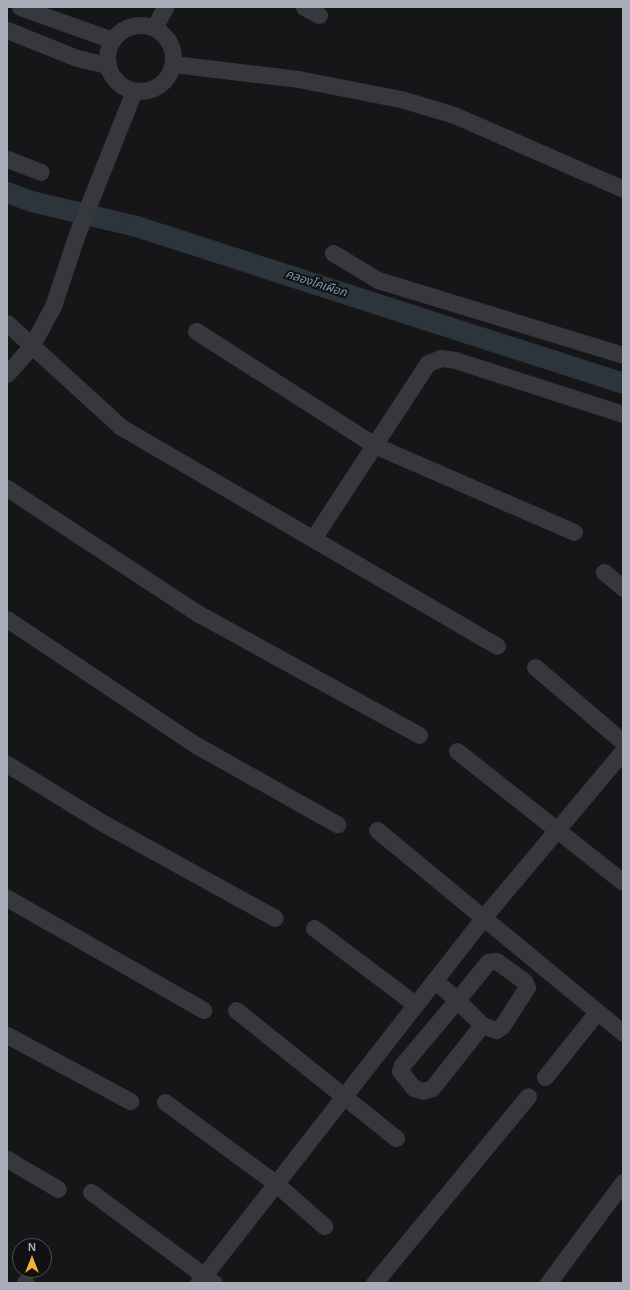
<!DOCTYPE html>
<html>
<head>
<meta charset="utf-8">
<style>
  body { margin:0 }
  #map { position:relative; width:630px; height:1290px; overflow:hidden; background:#161618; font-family:Arial,"Noto Sans Thai",sans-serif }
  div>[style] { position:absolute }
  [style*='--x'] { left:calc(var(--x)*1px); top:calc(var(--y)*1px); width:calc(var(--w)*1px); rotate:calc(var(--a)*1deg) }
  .canal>* { height:21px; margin:-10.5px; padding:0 10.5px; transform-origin:10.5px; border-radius:10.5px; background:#2c353c }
  .minor>* { height:17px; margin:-8.5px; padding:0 8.5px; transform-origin:8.5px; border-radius:8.5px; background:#37383d }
  .minor>.ring { margin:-8.5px; padding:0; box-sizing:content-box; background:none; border:17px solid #37383d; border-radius:50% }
  span { translate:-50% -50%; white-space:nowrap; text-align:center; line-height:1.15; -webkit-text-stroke:4px #111113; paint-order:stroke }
  .water-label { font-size:12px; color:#7f9bb3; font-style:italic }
  .frame { position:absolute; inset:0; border:8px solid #a8adb8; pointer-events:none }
  .north { position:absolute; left:12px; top:1238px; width:40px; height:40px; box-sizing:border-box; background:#111113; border:1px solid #4d4f55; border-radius:50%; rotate:0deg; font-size:11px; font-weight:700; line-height:16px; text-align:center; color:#a8adb8 }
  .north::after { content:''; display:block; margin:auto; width:14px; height:18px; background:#f2b134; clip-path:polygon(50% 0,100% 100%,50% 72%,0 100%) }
</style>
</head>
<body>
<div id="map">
  <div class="canal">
    <i style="--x:7;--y:192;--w:26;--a:21"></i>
    <i style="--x:31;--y:201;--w:108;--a:13.4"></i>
    <i style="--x:136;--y:226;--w:512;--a:17.87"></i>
  </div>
  <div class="minor">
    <i style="--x:20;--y:7;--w:98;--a:19.7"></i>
    <i style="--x:304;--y:7;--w:17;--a:28"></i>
    <i class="ring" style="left:107px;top:25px;width:49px;height:49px"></i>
    <i style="--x:154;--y:28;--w:24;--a:-62"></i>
    <i style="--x:7;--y:30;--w:75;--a:21.8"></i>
    <i style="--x:77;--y:58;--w:32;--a:13"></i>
    <i style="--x:173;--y:64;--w:126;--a:6.8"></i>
    <i style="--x:298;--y:79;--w:105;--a:11"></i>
    <i style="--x:401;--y:99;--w:55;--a:16.8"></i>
    <i style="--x:454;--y:115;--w:184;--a:23.6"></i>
    <i style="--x:7;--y:159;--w:36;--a:21"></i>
    <i style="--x:333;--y:253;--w:52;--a:31"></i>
    <i style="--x:378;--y:280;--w:256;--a:17"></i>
    <i style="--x:7;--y:323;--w:154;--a:42.4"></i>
    <i style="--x:121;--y:427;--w:435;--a:30.2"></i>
    <i style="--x:196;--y:331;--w:211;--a:32.6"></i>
    <i style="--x:374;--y:445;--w:218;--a:23.5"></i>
    <i style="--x:7;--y:374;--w:38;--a:-49"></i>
    <i style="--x:32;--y:345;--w:44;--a:-61.7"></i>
    <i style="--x:53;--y:306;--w:76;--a:-71.6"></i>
    <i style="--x:77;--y:234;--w:154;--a:-68.3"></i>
    <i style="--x:7;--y:488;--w:230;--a:33.3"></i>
    <i style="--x:199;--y:614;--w:251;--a:28.8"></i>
    <i style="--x:314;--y:537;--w:208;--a:-56.8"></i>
    <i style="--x:428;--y:363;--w:14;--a:-21"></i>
    <i style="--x:441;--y:358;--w:14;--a:8"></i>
    <i style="--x:455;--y:360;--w:176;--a:17.8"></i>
    <i style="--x:604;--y:572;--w:25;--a:40"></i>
    <i style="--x:7;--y:619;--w:227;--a:33.7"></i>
    <i style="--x:196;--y:745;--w:162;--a:29.3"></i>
    <i style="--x:535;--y:667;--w:116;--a:40.4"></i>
    <i style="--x:457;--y:751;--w:211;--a:38.3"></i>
    <i style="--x:7;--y:764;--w:113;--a:31.6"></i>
    <i style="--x:103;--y:823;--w:196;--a:28.9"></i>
    <i style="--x:377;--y:830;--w:319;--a:39.5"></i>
    <i style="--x:7;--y:898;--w:226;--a:29.7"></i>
    <i style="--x:314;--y:928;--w:126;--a:37"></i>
    <i style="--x:434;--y:980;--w:30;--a:41"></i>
    <i style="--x:457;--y:1000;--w:35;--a:45"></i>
    <i style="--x:482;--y:1025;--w:15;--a:20"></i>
    <i style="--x:496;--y:1030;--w:7;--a:-34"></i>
    <i style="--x:502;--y:1026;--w:46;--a:-57.3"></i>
    <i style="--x:527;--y:987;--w:7;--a:-117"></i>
    <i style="--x:524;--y:981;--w:34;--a:-144"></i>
    <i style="--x:496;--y:961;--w:8;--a:173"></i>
    <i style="--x:488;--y:962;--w:49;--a:129.2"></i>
    <i style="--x:457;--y:1000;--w:85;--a:130.2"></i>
    <i style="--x:402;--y:1065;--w:6;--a:108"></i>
    <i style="--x:400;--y:1071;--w:22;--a:51"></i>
    <i style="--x:414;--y:1088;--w:9;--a:18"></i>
    <i style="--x:423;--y:1091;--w:9;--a:-18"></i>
    <i style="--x:432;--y:1088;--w:80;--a:-51.6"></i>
    <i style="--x:236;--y:1010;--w:205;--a:38.7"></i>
    <i style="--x:7;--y:1035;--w:140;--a:28.2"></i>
    <i style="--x:545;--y:1077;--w:82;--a:-51.4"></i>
    <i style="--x:165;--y:1102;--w:135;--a:36.3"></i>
    <i style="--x:274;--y:1182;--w:67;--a:41.3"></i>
    <i style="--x:7;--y:1159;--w:59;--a:30.5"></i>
    <i style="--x:91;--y:1192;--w:153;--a:36.5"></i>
    <i style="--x:25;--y:1282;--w:1;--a:45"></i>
    <i style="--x:198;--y:1283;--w:462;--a:-52"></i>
    <i style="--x:482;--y:919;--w:219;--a:-50"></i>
    <i style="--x:374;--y:1283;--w:242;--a:-50.5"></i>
    <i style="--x:548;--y:1283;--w:126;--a:-53.4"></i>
  </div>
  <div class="water-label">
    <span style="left:316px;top:284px;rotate:18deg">คลองโคเผือก</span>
  </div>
  <div class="frame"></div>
  <div class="north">N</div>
</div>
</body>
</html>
